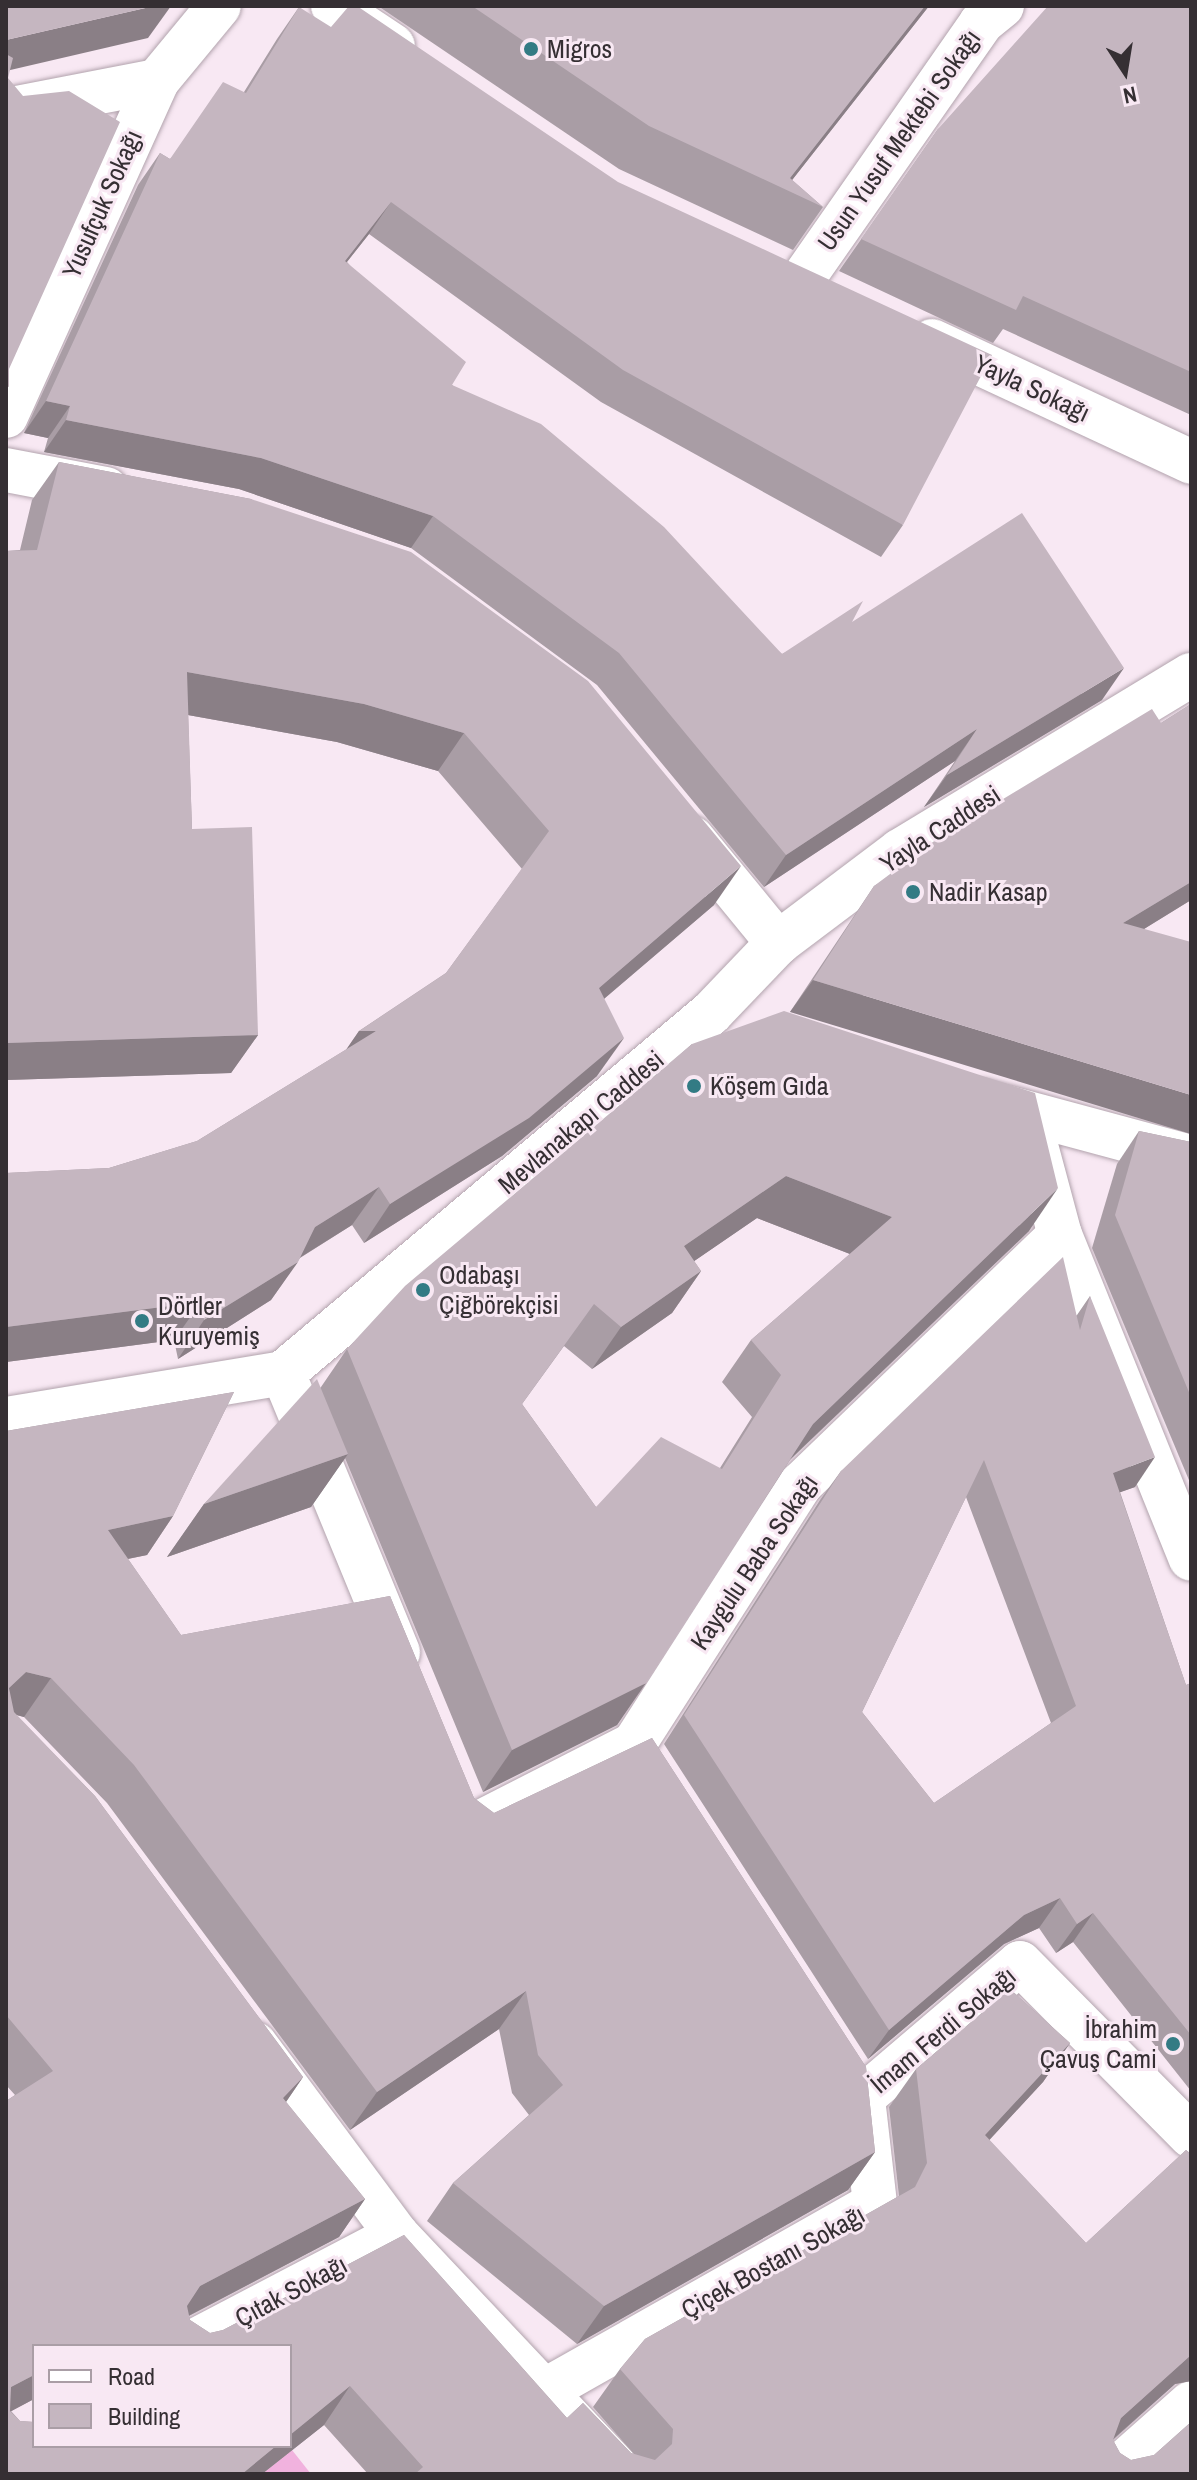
<!DOCTYPE html>
<html>
<head>
<meta charset="utf-8">
<style>
  body { margin:0 }
  #map { position:relative; width:1197px; height:2480px; overflow:hidden; background:#f8e8f3; font-family:"Archivo Narrow",sans-serif }
  div>[style] { position:absolute }
  [style*='--x'] { left:calc(var(--x)*1px); top:calc(var(--y)*1px); width:calc(var(--w)*1px); rotate:calc(var(--a)*1deg) }
  .green>* { inset:0; background:#f1b2de }
  .roads { filter:drop-shadow(0 0 2px #b2a3ad) drop-shadow(0 0 2px #b2a3ad) }
  .street>* { height:44px; margin:-22px; padding:0 22px; transform-origin:22px; border-radius:22px; background:#fff }
  .secondary>* { height:44px; margin:-22px; padding:0 22px; transform-origin:22px; border-radius:22px; background:#fff }
  .wall>* { inset:0; background:#a99da5 }
  .shaded-wall>* { inset:0; background:#8a7f86 }
  .building>* { inset:0; background:#c5b6c0 }
  .dots>* { width:22px; height:22px; translate:-50% -50%; box-sizing:border-box; border:4px solid #f8e8f3; border-radius:50% }
  span { translate:-50% -50%; white-space:nowrap; text-align:center; line-height:1.15; -webkit-text-stroke:6px #f8e8f3; paint-order:stroke }
  .poi-label { font-size:26px; color:#352f33 }
  .left { translate:0 -50%; text-align:left }
  .right { translate:-100% -50%; text-align:right }
  .street-label { font-size:26px; color:#352f33 }
  .frame { position:absolute; inset:0; border:8px solid #352f33; pointer-events:none }
  .legend { position:absolute; left:32px; top:2344px; width:260px; height:104px; box-sizing:border-box; background:#f8e8f3; border:2px solid #aa9ea6; margin:0; padding:10px 14px; list-style:none; font-size:24px; color:#352f33 }
  .legend li { display:flex; align-items:center; gap:16px; height:40px }
  .legend b { width:40px; border:2px solid #aa9ea6 }
  .north { position:absolute; left:1085px; top:32px; width:80px; height:80px; -webkit-text-stroke:6px #f8e8f3; paint-order:stroke; rotate:168deg; font-size:22px; font-weight:700; line-height:32px; text-align:center; color:#352f33 }
  .north::after { content:''; display:block; margin:auto; width:28px; height:36px; background:#352f33; clip-path:polygon(50% 0,100% 100%,50% 72%,0 100%) }
</style>
</head>
<body>
<div id="map">
  <div class="green">
    <i style="clip-path:polygon(292px 2450px,311px 2474px,262px 2474px)"></i>
  </div>
  <div class="roads">
    <div class="street">
      <i style="--x:333;--y:6;--w:72;--a:33.7"></i>
      <i style="--x:6;--y:110;--w:154;--a:-10.9"></i>
      <i style="--x:802;--y:280;--w:313;--a:-55.1"></i>
      <i style="--x:981;--y:23;--w:27;--a:-39"></i>
      <i style="--x:932;--y:341;--w:286;--a:25"></i>
      <i style="--x:6;--y:416;--w:367;--a:-65.7"></i>
      <i style="--x:157;--y:81;--w:97;--a:-50.4"></i>
      <i style="--x:6;--y:470;--w:102;--a:10.8"></i>
      <i style="--x:692;--y:838;--w:136;--a:50.7"></i>
      <i style="--x:1035;--y:1142;--w:96;--a:75"></i>
      <i style="--x:1060;--y:1235;--w:349;--a:68"></i>
      <i style="--x:283;--y:1373;--w:302;--a:67.6"></i>
      <i style="--x:487;--y:1819;--w:165;--a:-27"></i>
      <i style="--x:634;--y:1744;--w:309;--a:-57.3"></i>
      <i style="--x:801;--y:1484;--w:359;--a:-43.9"></i>
      <i style="--x:255;--y:2044;--w:238;--a:53.4"></i>
      <i style="--x:397;--y:2235;--w:328;--a:46.7"></i>
      <i style="--x:863;--y:2097;--w:206;--a:-40.5"></i>
      <i style="--x:1020;--y:1963;--w:243;--a:45.3"></i>
      <i style="--x:185;--y:2346;--w:239;--a:-27.6"></i>
      <i style="--x:544;--y:2391;--w:380;--a:-29.5"></i>
      <i style="--x:875;--y:2204;--w:107;--a:-96.5"></i>
      <i style="--x:1111;--y:2474;--w:107;--a:-41.6"></i>
    </div>
    <div class="secondary">
      <i style="--x:983;--y:1101;--w:215;--a:15.1"></i>
      <i style="--x:6;--y:1419;--w:281;--a:-9.4"></i>
      <i style="--x:283;--y:1373;--w:559;--a:-40.07"></i>
      <i style="--x:711;--y:1013;--w:97;--a:-46.3"></i>
      <i style="--x:778;--y:943;--w:153;--a:-37"></i>
      <i style="--x:900;--y:851;--w:340;--a:-31.2"></i>
    </div>
  </div>
  <div class="wall">
    <i style="clip-path:polygon(378px 6px,929px 6px,792px 180px,823px 207px,793px 250px,619px 169px)"></i>
    <i style="clip-path:polygon(1191px 6px,1191px 415px,1003px 329px,993px 343px,839px 271px,938px 129px)"></i>
    <i style="clip-path:polygon(299px 7px,903px 525px,881px 557px,601px 402px,369px 234px,347px 262px,452px 385px,782px 654px,852px 622px,1102px 700px,924px 807px,955px 761px,764px 887px,597px 685px,411px 548px,239px 489px,44px 452px,48px 438px,24px 433px,138px 185px,160px 153px,170px 159px,244px 92px,277px 39px)"></i>
    <i style="clip-path:polygon(59px 462px,251px 499px,714px 905px,604px 999px,597px 1076px,502px 1156px,364px 1243px,352px 1225px,300px 1258px,271px 1300px,178px 1359px,174px 1340px,6px 1362px,6px 1173px,109px 1168px,197px 1141px,347px 1049px,359px 1031px,446px 973px,522px 869px,438px 771px,337px 742px,188px 715px,192px 829px,258px 1035px,231px 1073px,6px 1080px,6px 551px,20px 550px,32px 500px)"></i>
    <i style="clip-path:polygon(1191px 704px,1191px 900px,1144px 929px,790px 1012px,874px 886px,1161px 723px)"></i>
    <i style="clip-path:polygon(evenodd,692px 1044px,1029px 1231px,790px 1460px,617px 1725px,483px 1792px,345px 1458px,311px 1507px,167px 1557px,204px 1504px,321px 1387px,347px 1349px,692px 1044px,757px 1218px,850px 1254px,751px 1340px,722px 1382px,752px 1417px,720px 1468px,596px 1507px,522px 1404px,564px 1346px,592px 1369px,672px 1313px,701px 1271px,694px 1261px,757px 1218px)"></i>
    <i style="clip-path:polygon(1139px 1131px,1191px 1142px,1191px 1485px,1092px 1248px,1117px 1164px)"></i>
    <i style="clip-path:polygon(evenodd,1090px 1296px,1135px 1487px,1120px 1492px,1186px 1685px,1191px 1683px,1191px 2091px,1073px 1942px,1056px 1953px,1039px 1928px,1004px 1944px,868px 2059px,664px 1744px,820px 1500px,841px 1471px,1077px 1315px,1090px 1296px,966px 1497px,1051px 1723px,934px 1803px,862px 1712px,966px 1497px)"></i>
    <i style="clip-path:polygon(evenodd,234px 1392px,173px 1516px,147px 1555px,128px 1559px,181px 1635px,390px 1596px,474px 1798px,494px 1813px,652px 1738px,866px 2067px,875px 2152px,848px 2190px,577px 2344px,427px 2221px,453px 2183px,529px 2115px,512px 2093px,499px 2029px,350px 2130px,107px 1803px,24px 1717px,16px 1715px,95px 1796px,303px 2077px,286px 2102px,365px 2199px,339px 2237px,189px 2316px,190px 2320px,210px 2333px,223px 2330px,404px 2235px,567px 2418px,583px 2403px,631px 2453px,634px 2454px,593px 2407px,620px 2369px,645px 2339px,899px 2196px,889px 2107px,916px 2069px,1010px 1989px,1070px 2043px,1043px 2082px,989px 2140px,1086px 2243px,1186px 2150px,1191px 2154px,1191px 2381px,1175px 2384px,1113px 2440px,1120px 2453px,1131px 2460px,1154px 2455px,1191px 2422px,1191px 2474px,368px 2474px,324px 2425px,262px 2474px,6px 2474px,6px 2101px,15px 2095px,6px 2085px,6px 1431px,234px 1392px,34px 2346px,290px 2346px,290px 2446px,34px 2446px,34px 2422px,20px 2421px,11px 2411px,34px 2399px,34px 2346px)"></i>
  </div>
  <div class="shaded-wall">
    <i style="clip-path:polygon(154px 6px,171px 6px,148px 38px,6px 71px,6px 40px)"></i>
    <i style="clip-path:polygon(925px 6px,929px 6px,785px 189px,790px 178px)"></i>
    <i style="clip-path:polygon(391px 202px,369px 234px,323px 292px,345px 261px)"></i>
    <i style="clip-path:polygon(46px 401px,70px 406px,48px 438px,24px 433px)"></i>
    <i style="clip-path:polygon(66px 420px,261px 458px,433px 516px,411px 548px,239px 489px,44px 452px)"></i>
    <i style="clip-path:polygon(1124px 668px,1102px 700px,924px 807px,947px 775px)"></i>
    <i style="clip-path:polygon(187px 672px,364px 704px,464px 733px,438px 771px,337px 742px,160px 710px)"></i>
    <i style="clip-path:polygon(977px 729px,955px 761px,764px 887px,786px 855px)"></i>
    <i style="clip-path:polygon(741px 866px,714px 905px,572px 1026px,599px 988px)"></i>
    <i style="clip-path:polygon(1191px 882px,1191px 900px,1100px 956px,1123px 923px)"></i>
    <i style="clip-path:polygon(813px 980px,1191px 1095px,1191px 1134px,790px 1012px)"></i>
    <i style="clip-path:polygon(359px 1031px,376px 1031px,332px 1070px)"></i>
    <i style="clip-path:polygon(258px 1035px,231px 1073px,6px 1080px,6px 1043px)"></i>
    <i style="clip-path:polygon(624px 1038px,597px 1076px,502px 1156px,364px 1243px,390px 1204px)"></i>
    <i style="clip-path:polygon(786px 1176px,892px 1217px,863px 1259px,757px 1218px,655px 1288px,684px 1246px)"></i>
    <i style="clip-path:polygon(379px 1187px,352px 1225px,288px 1265px,315px 1227px)"></i>
    <i style="clip-path:polygon(1058px 1188px,1029px 1231px,783px 1466px,813px 1424px)"></i>
    <i style="clip-path:polygon(298px 1262px,271px 1300px,178px 1359px,204px 1320px)"></i>
    <i style="clip-path:polygon(701px 1271px,672px 1313px,592px 1369px,621px 1327px)"></i>
    <i style="clip-path:polygon(201px 1302px,174px 1340px,6px 1362px,6px 1327px)"></i>
    <i style="clip-path:polygon(348px 1454px,311px 1507px,167px 1557px,204px 1504px)"></i>
    <i style="clip-path:polygon(1155px 1457px,1135px 1487px,1093px 1502px,1113px 1473px)"></i>
    <i style="clip-path:polygon(173px 1516px,147px 1555px,82px 1568px,108px 1530px)"></i>
    <i style="clip-path:polygon(26px 1672px,51px 1678px,24px 1717px,6px 1712px,9px 1688px)"></i>
    <i style="clip-path:polygon(646px 1683px,617px 1725px,483px 1792px,512px 1750px)"></i>
    <i style="clip-path:polygon(1060px 1898px,1039px 1928px,1004px 1944px,868px 2059px,889px 2030px,1024px 1915px)"></i>
    <i style="clip-path:polygon(1093px 1913px,1073px 1942px,1056px 1953px,1077px 1924px)"></i>
    <i style="clip-path:polygon(526px 1991px,499px 2029px,350px 2130px,377px 2092px)"></i>
    <i style="clip-path:polygon(1070px 2043px,1043px 2082px,958px 2174px,985px 2135px)"></i>
    <i style="clip-path:polygon(303px 2077px,277px 2115px,283px 2098px)"></i>
    <i style="clip-path:polygon(875px 2152px,848px 2190px,577px 2344px,604px 2306px)"></i>
    <i style="clip-path:polygon(365px 2199px,339px 2237px,173px 2324px,200px 2286px)"></i>
    <i style="clip-path:polygon(1191px 2355px,1191px 2381px,1175px 2384px,1094px 2456px,1121px 2418px)"></i>
    <i style="clip-path:polygon(34px 2375px,34px 2399px,6px 2414px,11px 2387px)"></i>
    <i style="clip-path:polygon(350px 2386px,324px 2425px,262px 2474px,242px 2474px,276px 2446px,290px 2446px,290px 2435px)"></i>
  </div>
  <div class="building">
    <i style="clip-path:polygon(6px 6px,154px 6px,6px 40px)"></i>
    <i style="clip-path:polygon(349px 6px,357px 6px,618px 182px,992px 355px,903px 525px,623px 370px,391px 202px,345px 261px,466px 362px,452px 385px,541px 424px,664px 527px,782px 654px,863px 601px,852px 622px,1022px 513px,1124px 668px,947px 775px,977px 729px,786px 855px,619px 653px,433px 516px,261px 458px,66px 420px,70px 406px,46px 401px,160px 153px,170px 159px,223px 82px,246px 93px,299px 7px,331px 27px)"></i>
    <i style="clip-path:polygon(472px 6px,925px 6px,790px 178px,823px 207px,649px 126px)"></i>
    <i style="clip-path:polygon(1048px 6px,1191px 6px,1191px 372px,1023px 296px,1016px 310px,861px 239px,938px 129px)"></i>
    <i style="clip-path:polygon(6px 54px,13px 58px,8px 78px,23px 96px,69px 91px,120px 122px,9px 369px,9px 387px,6px 386px)"></i>
    <i style="clip-path:polygon(59px 462px,251px 499px,411px 552px,588px 681px,741px 866px,599px 988px,624px 1038px,529px 1118px,390px 1204px,379px 1187px,315px 1227px,298px 1262px,204px 1320px,201px 1302px,6px 1327px,6px 1173px,109px 1168px,197px 1141px,376px 1031px,359px 1031px,446px 973px,549px 831px,464px 733px,364px 704px,187px 672px,192px 829px,252px 827px,258px 1035px,6px 1043px,6px 551px,37px 550px)"></i>
    <i style="clip-path:polygon(1191px 704px,1191px 882px,1123px 923px,1191px 942px,1191px 1095px,813px 980px,874px 886px,937px 839px,1152px 709px,1161px 723px)"></i>
    <i style="clip-path:polygon(evenodd,784px 1011px,1035px 1093px,1058px 1188px,813px 1424px,646px 1683px,512px 1750px,347px 1349px,405px 1286px,692px 1044px,784px 1011px,786px 1176px,892px 1217px,751px 1340px,781px 1375px,722px 1469px,661px 1437px,596px 1507px,522px 1404px,594px 1304px,621px 1327px,701px 1271px,684px 1246px,786px 1176px)"></i>
    <i style="clip-path:polygon(1139px 1131px,1191px 1142px,1191px 1397px,1115px 1215px)"></i>
    <i style="clip-path:polygon(evenodd,1063px 1257px,1080px 1330px,1090px 1296px,1155px 1457px,1113px 1473px,1186px 1685px,1191px 1683px,1191px 2035px,1093px 1913px,1077px 1924px,1060px 1898px,1024px 1915px,889px 2030px,684px 1715px,841px 1471px,1063px 1257px,984px 1460px,1076px 1706px,934px 1803px,862px 1712px,984px 1460px)"></i>
    <i style="clip-path:polygon(317px 1379px,348px 1454px,204px 1504px)"></i>
    <i style="clip-path:polygon(234px 1392px,173px 1516px,108px 1530px,181px 1635px,390px 1596px,474px 1798px,494px 1813px,652px 1738px,866px 2067px,875px 2152px,604px 2306px,453px 2183px,563px 2085px,538px 2055px,526px 1991px,377px 2092px,134px 1765px,51px 1678px,26px 1672px,9px 1688px,14px 1712px,95px 1796px,303px 2077px,283px 2098px,365px 2199px,200px 2286px,187px 2306px,190px 2320px,210px 2333px,223px 2330px,404px 2235px,567px 2418px,583px 2403px,631px 2453px,655px 2460px,672px 2444px,673px 2429px,620px 2369px,645px 2339px,915px 2187px,927px 2163px,916px 2069px,1010px 1989px,1070px 2043px,985px 2135px,1086px 2243px,1186px 2150px,1191px 2154px,1191px 2355px,1121px 2418px,1113px 2440px,1120px 2453px,1131px 2460px,1154px 2455px,1191px 2422px,1191px 2474px,415px 2474px,423px 2467px,350px 2386px,290px 2435px,290px 2346px,34px 2346px,34px 2375px,11px 2387px,10px 2411px,20px 2421px,34px 2422px,34px 2446px,276px 2446px,242px 2474px,6px 2474px,6px 2101px,53px 2071px,6px 2015px,6px 1431px)"></i>
  </div>
  <div class="dots">
    <i style="left:531px;top:49px;background:#337b84"></i>
    <i style="left:913px;top:892px;background:#337b84"></i>
    <i style="left:694px;top:1086px;background:#337b84"></i>
    <i style="left:423px;top:1290px;background:#337b84"></i>
    <i style="left:142px;top:1321px;background:#337b84"></i>
    <i style="left:1173px;top:2044px;background:#337b84"></i>
  </div>
  <div class="poi-label">
    <span class="left" style="left:547px;top:49px">Migros</span>
    <span class="left" style="left:929px;top:892px">Nadir Kasap</span>
    <span class="left" style="left:710px;top:1086px">Köşem Gıda</span>
    <span class="left" style="left:439px;top:1290px">Odabaşı<br>Çiğbörekçisi</span>
    <span class="left" style="left:158px;top:1321px">Dörtler<br>Kuruyemiş</span>
    <span class="right" style="left:1157px;top:2044px">İbrahim<br>Çavuş Cami</span>
  </div>
  <div class="street-label">
    <span style="left:899px;top:140px;rotate:-55deg">Usun Yusuf Mektebi Sokağı</span>
    <span style="left:102px;top:204px;rotate:-66deg">Yusufçuk Sokağı</span>
    <span style="left:1032px;top:388px;rotate:25deg">Yayla Sokağı</span>
    <span style="left:940px;top:829px;rotate:-33deg">Yayla Caddesi</span>
    <span style="left:581px;top:1122px;rotate:-40deg">Mevlanakapı Caddesi</span>
    <span style="left:754px;top:1562px;rotate:-56deg">Kaygulu Baba Sokağı</span>
    <span style="left:943px;top:2030px;rotate:-40deg">İmam Ferdi Sokağı</span>
    <span style="left:773px;top:2262px;rotate:-29deg">Çiçek Bostanı Sokağı</span>
    <span style="left:291px;top:2291px;rotate:-28deg">Çıtak Sokağı</span>
  </div>
  <div class="frame"></div>
  <ul class="legend">
  <li><b style="height:10px;background:#fff"></b>Road</li>
  <li><b style="height:22px;background:#c5b6c0"></b>Building</li>
  </ul>
  <div class="north">N</div>
</div>
</body>
</html>
